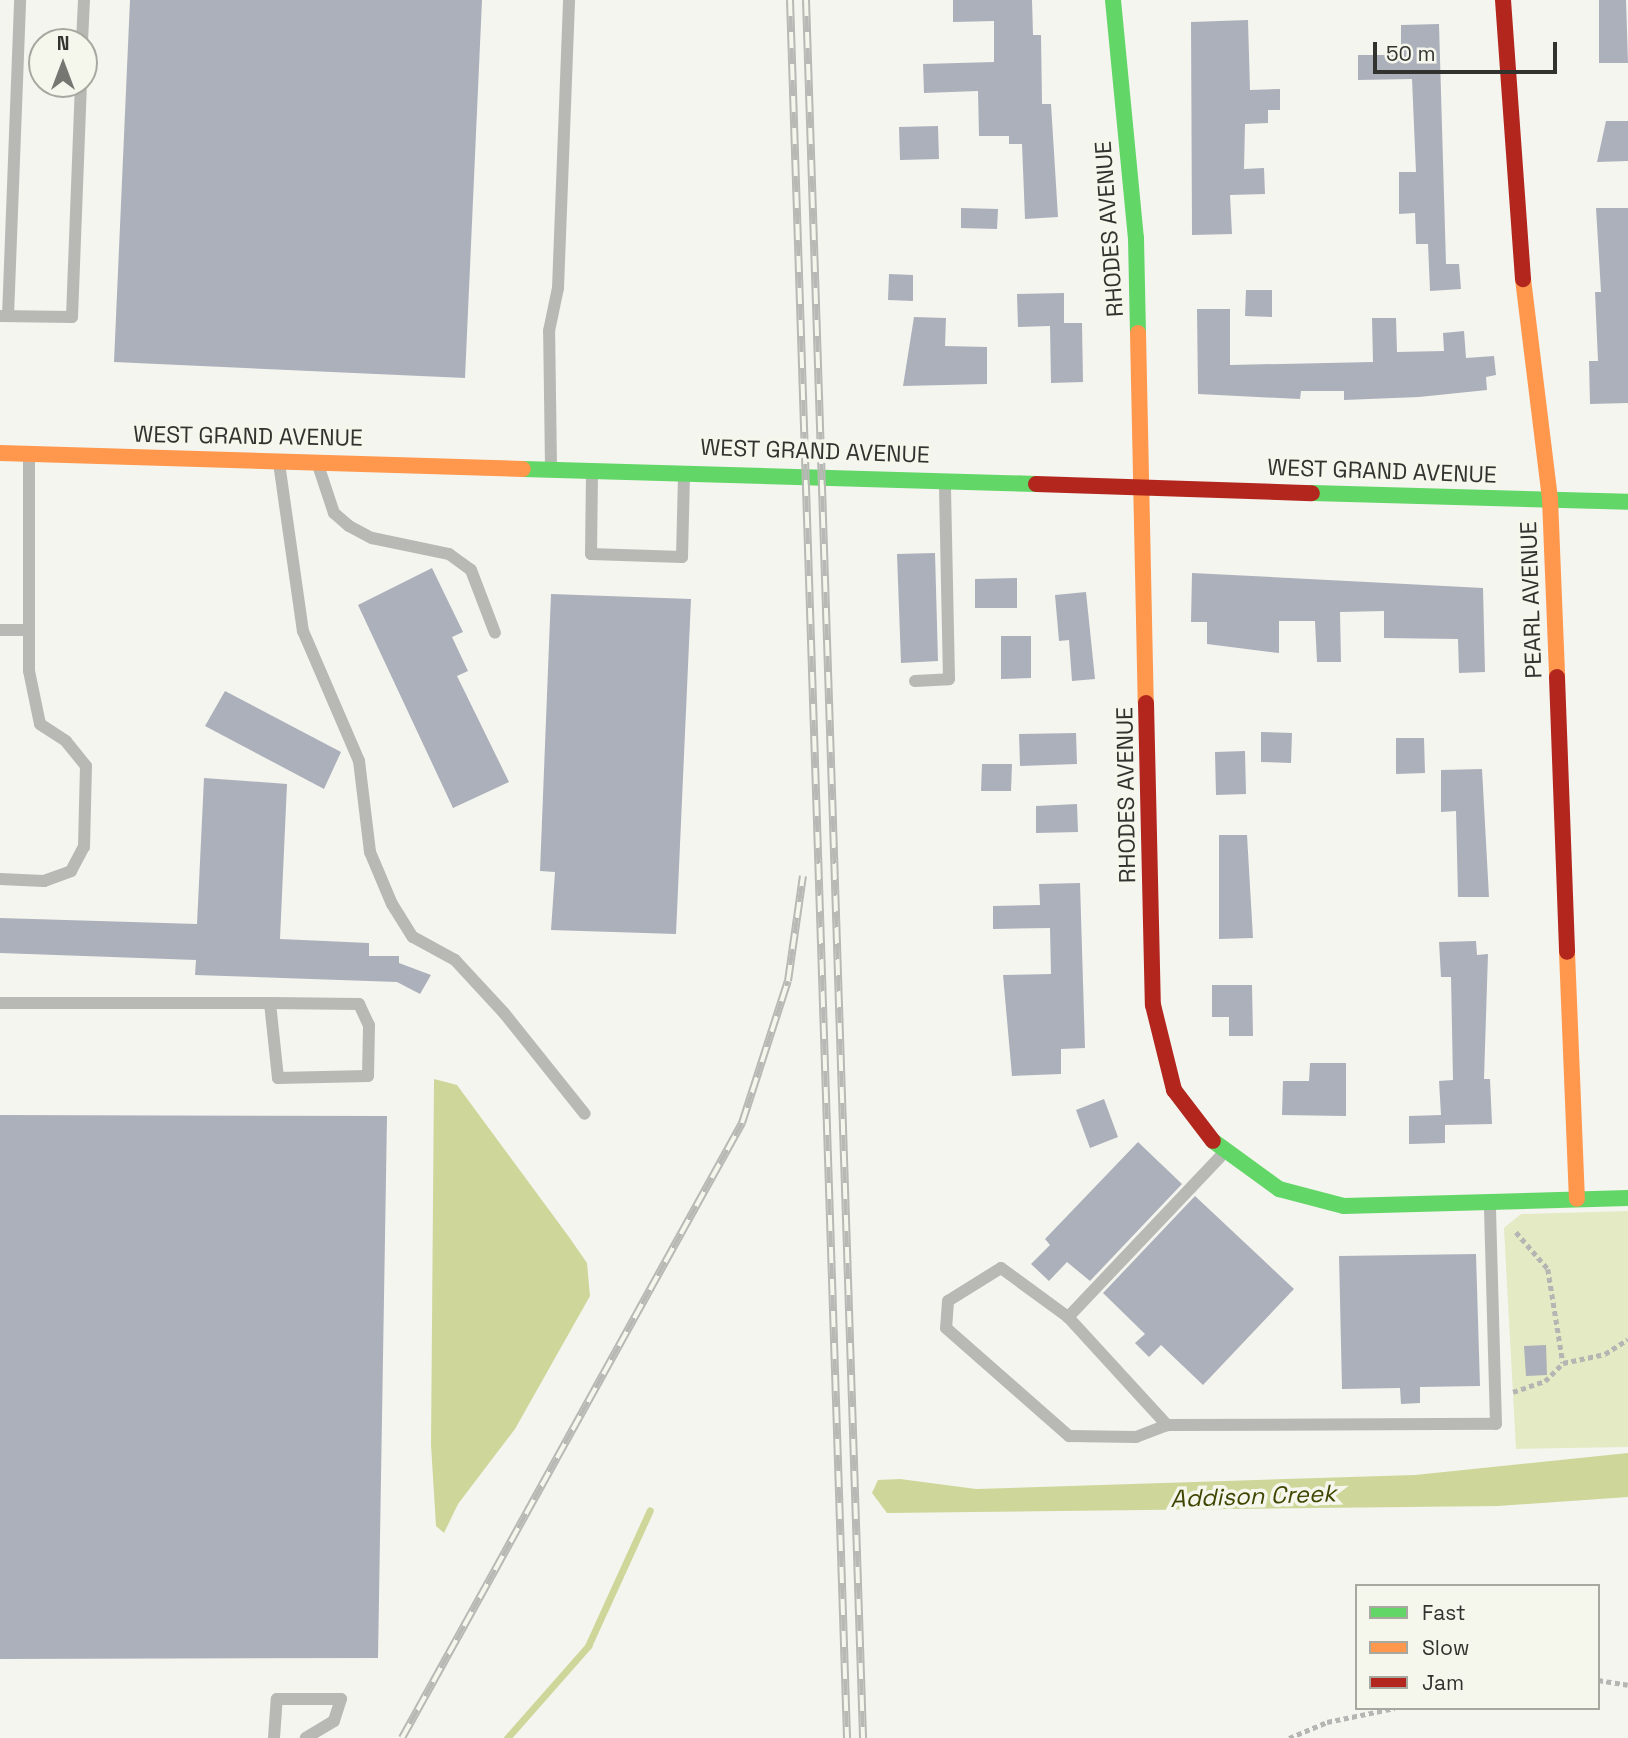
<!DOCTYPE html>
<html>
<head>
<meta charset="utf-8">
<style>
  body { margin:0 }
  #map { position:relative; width:1628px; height:1738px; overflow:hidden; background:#f4f5ef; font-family:"Space Grotesk",sans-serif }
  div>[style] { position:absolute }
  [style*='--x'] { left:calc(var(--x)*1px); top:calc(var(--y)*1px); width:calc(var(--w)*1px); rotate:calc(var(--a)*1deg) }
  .green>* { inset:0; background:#e4eac4 }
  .water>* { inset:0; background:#ced799 }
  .stream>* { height:7px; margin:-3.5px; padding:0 3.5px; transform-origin:3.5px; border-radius:3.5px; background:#ced799 }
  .building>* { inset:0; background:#acb0bb }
  .path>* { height:4.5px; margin-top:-2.25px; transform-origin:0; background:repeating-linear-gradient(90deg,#b5b5b3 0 5px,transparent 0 8.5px) }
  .lane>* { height:12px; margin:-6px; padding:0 6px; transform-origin:6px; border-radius:6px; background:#b8b9b5 }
  .fast>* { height:16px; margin:-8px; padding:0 8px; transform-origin:8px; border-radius:8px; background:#63d668 }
  .slow>* { height:16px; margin:-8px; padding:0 8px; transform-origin:8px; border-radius:8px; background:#ff974d }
  .jam>* { height:16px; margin:-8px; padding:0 8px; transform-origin:8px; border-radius:8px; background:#b3261e }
  .rail>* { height:8px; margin-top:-4px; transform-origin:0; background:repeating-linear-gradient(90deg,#f5f7ed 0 16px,#b8b9b5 0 32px); box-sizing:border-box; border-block:2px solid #b8b9b5 }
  span { translate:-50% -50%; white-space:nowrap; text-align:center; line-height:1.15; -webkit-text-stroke:7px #f5f7ed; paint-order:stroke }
  .street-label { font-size:23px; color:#32332f }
  .water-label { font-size:24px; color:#404602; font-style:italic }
  .legend { position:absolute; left:1355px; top:1584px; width:245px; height:126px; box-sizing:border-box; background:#f5f7ed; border:2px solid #a7a9a1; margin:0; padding:9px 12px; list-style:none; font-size:21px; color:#32332f }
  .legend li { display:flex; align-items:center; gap:14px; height:35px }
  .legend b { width:35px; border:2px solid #a7a9a1 }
  .north { position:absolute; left:28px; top:28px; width:70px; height:70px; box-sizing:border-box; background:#f5f7ed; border:2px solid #a7a9a1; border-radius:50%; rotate:0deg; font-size:19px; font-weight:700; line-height:28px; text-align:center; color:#32332f }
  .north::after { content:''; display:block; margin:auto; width:24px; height:32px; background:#767772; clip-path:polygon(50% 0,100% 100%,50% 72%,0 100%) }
  .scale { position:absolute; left:1373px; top:42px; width:184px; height:32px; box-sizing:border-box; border:4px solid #32332f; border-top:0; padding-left:9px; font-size:21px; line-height:24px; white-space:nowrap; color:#32332f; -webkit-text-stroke:5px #f5f7ed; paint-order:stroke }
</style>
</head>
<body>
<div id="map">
  <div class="green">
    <i style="clip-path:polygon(1628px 1211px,1628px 1447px,1516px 1449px,1504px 1228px,1521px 1214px)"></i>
  </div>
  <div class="water">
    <i style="clip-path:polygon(434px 1079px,457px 1085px,569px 1237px,587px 1263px,590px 1296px,515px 1429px,458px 1504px,444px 1533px,436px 1526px,431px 1445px)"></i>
    <i style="clip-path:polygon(1628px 1453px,1628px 1497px,1498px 1506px,887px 1513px,872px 1493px,878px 1480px,900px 1479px,976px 1489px,1415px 1475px)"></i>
  </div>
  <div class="stream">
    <i style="--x:507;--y:1738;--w:123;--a:-48.6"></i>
    <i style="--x:588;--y:1646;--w:149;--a:-65.5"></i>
  </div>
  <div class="building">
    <i style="clip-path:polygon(130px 0,482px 0,465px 378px,114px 362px)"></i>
    <i style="clip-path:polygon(953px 0,1032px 0,1033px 35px,1041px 35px,1042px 104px,1051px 104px,1058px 217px,1025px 219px,1022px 144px,1009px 144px,1009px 136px,979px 136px,978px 91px,924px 93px,923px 64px,994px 62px,994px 21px,953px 22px)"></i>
    <i style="clip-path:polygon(1599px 0,1626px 0,1628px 63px,1599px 63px)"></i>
    <i style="clip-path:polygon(1248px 20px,1250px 90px,1280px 89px,1280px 110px,1268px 110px,1268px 123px,1245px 124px,1244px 169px,1264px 168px,1265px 194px,1230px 195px,1232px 234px,1192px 235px,1191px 22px)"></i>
    <i style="clip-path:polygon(1439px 24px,1446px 264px,1459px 264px,1461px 289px,1430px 291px,1428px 244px,1416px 244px,1415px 213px,1399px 214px,1399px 172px,1416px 172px,1412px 79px,1358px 80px,1358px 55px,1401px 55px,1401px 25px)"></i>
    <i style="clip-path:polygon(1606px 121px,1628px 121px,1628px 161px,1597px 162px)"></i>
    <i style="clip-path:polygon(938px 126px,939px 159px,900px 160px,899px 127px)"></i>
    <i style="clip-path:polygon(961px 208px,998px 209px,997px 229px,961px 228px)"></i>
    <i style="clip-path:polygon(1596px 208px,1628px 208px,1628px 403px,1590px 404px,1589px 361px,1598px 361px,1595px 292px,1601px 292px)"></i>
    <i style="clip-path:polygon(889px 274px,913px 275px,913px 301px,888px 300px)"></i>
    <i style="clip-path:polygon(1246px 290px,1272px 290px,1272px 317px,1245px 316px)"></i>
    <i style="clip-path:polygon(1064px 293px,1064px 323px,1082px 323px,1083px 382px,1051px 383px,1050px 326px,1018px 327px,1017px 294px)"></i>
    <i style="clip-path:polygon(1197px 309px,1230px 309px,1230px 365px,1373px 362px,1372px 318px,1396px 318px,1397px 352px,1444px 351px,1443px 333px,1464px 331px,1466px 358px,1494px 356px,1496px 375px,1486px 377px,1487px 390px,1419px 397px,1344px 400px,1344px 391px,1301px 391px,1300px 399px,1198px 394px)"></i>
    <i style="clip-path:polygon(914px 317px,946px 318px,945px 346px,987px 347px,987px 384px,903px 386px)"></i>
    <i style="clip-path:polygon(935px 553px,938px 661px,901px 663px,897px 554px)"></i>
    <i style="clip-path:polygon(432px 568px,463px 632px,452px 637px,468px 671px,457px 676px,509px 782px,453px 808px,358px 605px)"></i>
    <i style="clip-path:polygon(1192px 573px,1483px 588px,1485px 672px,1459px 673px,1458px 639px,1384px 638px,1384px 611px,1340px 612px,1341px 662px,1317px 662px,1315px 621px,1279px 621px,1279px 653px,1207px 644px,1207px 622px,1191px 622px)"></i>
    <i style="clip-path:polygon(1017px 578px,1017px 608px,975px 608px,975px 579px)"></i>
    <i style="clip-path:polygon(1086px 592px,1095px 679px,1072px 681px,1069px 640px,1059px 641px,1055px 595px)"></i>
    <i style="clip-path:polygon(551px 594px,691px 599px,676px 934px,551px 930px,555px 872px,540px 871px)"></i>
    <i style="clip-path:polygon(1001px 636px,1031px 636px,1031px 678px,1001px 679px)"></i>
    <i style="clip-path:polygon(225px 691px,341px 752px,324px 789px,205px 726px)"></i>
    <i style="clip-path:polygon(1261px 732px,1292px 733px,1291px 763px,1261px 762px)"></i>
    <i style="clip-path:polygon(1076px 733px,1077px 764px,1020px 766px,1019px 734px)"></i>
    <i style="clip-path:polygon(1396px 738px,1424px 738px,1425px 773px,1396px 774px)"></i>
    <i style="clip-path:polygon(1245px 751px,1246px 794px,1216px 795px,1215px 752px)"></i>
    <i style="clip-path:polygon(982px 764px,1012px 764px,1011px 791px,981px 791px)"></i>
    <i style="clip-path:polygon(1482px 769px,1489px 897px,1458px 897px,1456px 811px,1441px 812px,1441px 770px)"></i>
    <i style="clip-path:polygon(204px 778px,287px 784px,280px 939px,369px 943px,369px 956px,399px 956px,399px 963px,431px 975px,420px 994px,397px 982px,195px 975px,196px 960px,0 953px,0 918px,197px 924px)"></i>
    <i style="clip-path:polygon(1077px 804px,1078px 832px,1036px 833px,1036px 806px)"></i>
    <i style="clip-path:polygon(1219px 835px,1247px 835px,1253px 938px,1219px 939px)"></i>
    <i style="clip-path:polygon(1080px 883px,1085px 1048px,1061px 1049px,1061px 1074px,1012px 1076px,1003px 975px,1051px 974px,1050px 928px,993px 929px,993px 906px,1040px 905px,1039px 884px)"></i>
    <i style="clip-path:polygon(1476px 941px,1477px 955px,1488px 954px,1484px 1079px,1490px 1079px,1492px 1124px,1445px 1125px,1445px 1143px,1409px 1144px,1409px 1116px,1441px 1115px,1439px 1081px,1453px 1080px,1451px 977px,1441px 977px,1439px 942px)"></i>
    <i style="clip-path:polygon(1212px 985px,1252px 985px,1253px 1036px,1229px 1036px,1229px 1017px,1212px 1017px)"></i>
    <i style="clip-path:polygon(1310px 1063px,1346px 1063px,1346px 1116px,1282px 1115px,1283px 1081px,1309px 1081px)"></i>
    <i style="clip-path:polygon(1104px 1099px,1118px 1137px,1090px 1148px,1076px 1110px)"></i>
    <i style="clip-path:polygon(0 1115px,387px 1116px,378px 1658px,0 1659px)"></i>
    <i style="clip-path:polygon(1138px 1142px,1182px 1184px,1090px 1281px,1067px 1262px,1049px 1281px,1031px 1264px,1050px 1245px,1045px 1239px)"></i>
    <i style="clip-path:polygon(1195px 1196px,1294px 1289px,1203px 1385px,1161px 1345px,1149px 1357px,1135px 1343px,1145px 1334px,1103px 1293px)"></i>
    <i style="clip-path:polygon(1476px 1254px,1480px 1386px,1420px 1387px,1420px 1403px,1401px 1404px,1400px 1388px,1342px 1389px,1339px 1256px)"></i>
    <i style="clip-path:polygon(1546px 1345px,1547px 1375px,1526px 1376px,1524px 1346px)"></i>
  </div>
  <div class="path">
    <i style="--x:1516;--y:1232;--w:49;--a:49.1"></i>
    <i style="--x:1548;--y:1269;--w:95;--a:80.9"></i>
    <i style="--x:1563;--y:1363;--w:43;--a:-12.1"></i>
    <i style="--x:1605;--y:1354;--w:27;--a:-33"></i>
    <i style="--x:1513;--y:1392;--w:34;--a:-19"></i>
    <i style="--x:1545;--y:1381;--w:25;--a:-45"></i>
    <i style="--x:1598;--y:1680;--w:30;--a:9"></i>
    <i style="--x:1289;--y:1738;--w:41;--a:-22.8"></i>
    <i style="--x:1327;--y:1722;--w:69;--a:-11.6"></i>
  </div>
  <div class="lane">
    <i style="--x:82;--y:42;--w:42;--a:-87.3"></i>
    <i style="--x:0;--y:316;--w:72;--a:0.8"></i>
    <i style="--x:72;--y:317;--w:233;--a:-87.8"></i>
    <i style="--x:8;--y:316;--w:316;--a:-87.8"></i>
    <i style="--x:279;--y:463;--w:170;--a:81.9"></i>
    <i style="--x:303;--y:631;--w:142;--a:66.7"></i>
    <i style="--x:359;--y:761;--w:92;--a:83.1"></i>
    <i style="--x:370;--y:852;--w:56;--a:67.1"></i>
    <i style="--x:392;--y:904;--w:39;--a:58"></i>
    <i style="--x:413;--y:937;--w:48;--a:28.7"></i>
    <i style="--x:455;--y:960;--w:72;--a:47.2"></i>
    <i style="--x:504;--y:1013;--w:129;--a:51.3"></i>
    <i style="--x:551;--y:466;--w:135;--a:-90.8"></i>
    <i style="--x:549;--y:331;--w:44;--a:-78.2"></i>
    <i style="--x:558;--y:288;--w:288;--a:-87.8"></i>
    <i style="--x:319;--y:468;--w:47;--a:71.6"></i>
    <i style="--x:334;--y:513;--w:20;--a:41"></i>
    <i style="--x:349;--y:526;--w:26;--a:28"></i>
    <i style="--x:372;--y:538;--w:79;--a:11.7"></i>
    <i style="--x:449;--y:554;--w:27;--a:36"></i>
    <i style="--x:471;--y:570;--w:67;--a:69.1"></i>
    <i style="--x:592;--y:473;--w:81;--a:90.7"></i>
    <i style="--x:591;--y:554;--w:91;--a:1.9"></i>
    <i style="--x:682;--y:557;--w:80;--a:-88.6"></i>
    <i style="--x:0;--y:630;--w:29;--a:0"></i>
    <i style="--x:915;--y:681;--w:34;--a:-3"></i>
    <i style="--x:949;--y:679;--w:194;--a:-91.2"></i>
    <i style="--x:0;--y:879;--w:44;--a:2.6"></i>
    <i style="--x:44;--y:881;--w:29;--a:-20"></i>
    <i style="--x:71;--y:871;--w:27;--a:-62"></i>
    <i style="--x:84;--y:847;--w:81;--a:-88.6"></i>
    <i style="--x:86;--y:766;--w:32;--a:-129"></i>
    <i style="--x:66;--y:741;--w:31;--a:-147"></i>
    <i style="--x:40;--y:724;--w:54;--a:-101.7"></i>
    <i style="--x:29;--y:671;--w:214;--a:-90"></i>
    <i style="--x:0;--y:1003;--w:270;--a:0"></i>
    <i style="--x:270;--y:1003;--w:89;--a:0.6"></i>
    <i style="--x:359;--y:1004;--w:23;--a:65"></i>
    <i style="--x:369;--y:1025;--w:51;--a:91.1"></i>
    <i style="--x:368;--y:1076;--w:90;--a:178.7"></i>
    <i style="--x:278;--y:1078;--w:75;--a:-96.1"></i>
    <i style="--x:1220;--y:1157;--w:221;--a:133.5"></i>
    <i style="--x:1068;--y:1317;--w:147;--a:47.5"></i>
    <i style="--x:1167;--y:1425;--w:329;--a:-0.2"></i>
    <i style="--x:1496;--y:1424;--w:220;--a:-91.6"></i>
    <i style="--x:1068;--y:1317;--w:83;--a:-143.8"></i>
    <i style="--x:1001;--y:1268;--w:62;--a:148.1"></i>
    <i style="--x:948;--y:1301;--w:27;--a:94"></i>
    <i style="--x:946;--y:1328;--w:164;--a:41.3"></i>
    <i style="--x:1069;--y:1436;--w:67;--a:0.9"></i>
    <i style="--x:1136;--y:1437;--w:33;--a:-21"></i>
    <i style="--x:274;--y:1738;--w:39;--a:-86"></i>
    <i style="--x:277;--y:1699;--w:64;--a:0"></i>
    <i style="--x:341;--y:1699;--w:23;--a:108"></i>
    <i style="--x:334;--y:1721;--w:33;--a:149"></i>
  </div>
  <div class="fast">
    <i style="--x:1113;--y:0;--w:239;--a:84.5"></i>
    <i style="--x:1136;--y:238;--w:95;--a:88.8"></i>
    <i style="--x:523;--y:469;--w:513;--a:1.67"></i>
    <i style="--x:1312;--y:493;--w:316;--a:1.6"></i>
    <i style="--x:1213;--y:1141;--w:82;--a:36"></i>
    <i style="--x:1279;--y:1189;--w:67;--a:14.7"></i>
    <i style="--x:1344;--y:1206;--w:284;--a:-1.6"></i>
  </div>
  <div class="slow">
    <i style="--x:1523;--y:279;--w:222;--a:83"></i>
    <i style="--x:1550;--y:499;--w:178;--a:87.7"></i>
    <i style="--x:1138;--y:333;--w:370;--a:88.8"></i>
    <i style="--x:0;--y:453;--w:523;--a:1.75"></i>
    <i style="--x:1567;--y:952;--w:247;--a:87.7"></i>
  </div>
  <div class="jam">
    <i style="--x:1503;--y:0;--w:280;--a:85.9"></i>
    <i style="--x:1036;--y:484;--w:276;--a:1.9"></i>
    <i style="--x:1557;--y:677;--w:275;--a:87.9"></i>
    <i style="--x:1146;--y:703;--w:302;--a:88.7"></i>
    <i style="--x:1153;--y:1005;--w:88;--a:76.1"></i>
    <i style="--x:1174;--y:1090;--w:64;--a:52.6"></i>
  </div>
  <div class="rail">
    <i style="--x:790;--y:0;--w:1739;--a:88.12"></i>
    <i style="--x:806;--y:0;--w:1739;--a:88.12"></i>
    <i style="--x:402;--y:1738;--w:703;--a:-61.06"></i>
    <i style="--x:742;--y:1123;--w:149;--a:-72.1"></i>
    <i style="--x:788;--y:981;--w:106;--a:-81.9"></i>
  </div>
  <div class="street-label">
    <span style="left:1109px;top:229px;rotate:-94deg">RHODES AVENUE</span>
    <span style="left:248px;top:436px;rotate:1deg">WEST GRAND AVENUE</span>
    <span style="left:815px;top:451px;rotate:2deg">WEST GRAND AVENUE</span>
    <span style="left:1382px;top:471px;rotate:2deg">WEST GRAND AVENUE</span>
    <span style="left:1531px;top:600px;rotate:-92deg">PEARL AVENUE</span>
    <span style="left:1126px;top:795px;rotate:-91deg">RHODES AVENUE</span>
  </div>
  <div class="water-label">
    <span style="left:1253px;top:1496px;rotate:-2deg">Addison Creek</span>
  </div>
  <ul class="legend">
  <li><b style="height:9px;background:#63d668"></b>Fast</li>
  <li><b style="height:9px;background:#ff974d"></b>Slow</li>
  <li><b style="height:9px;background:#b3261e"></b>Jam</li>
  </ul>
  <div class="north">N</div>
  <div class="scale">50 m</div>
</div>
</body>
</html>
